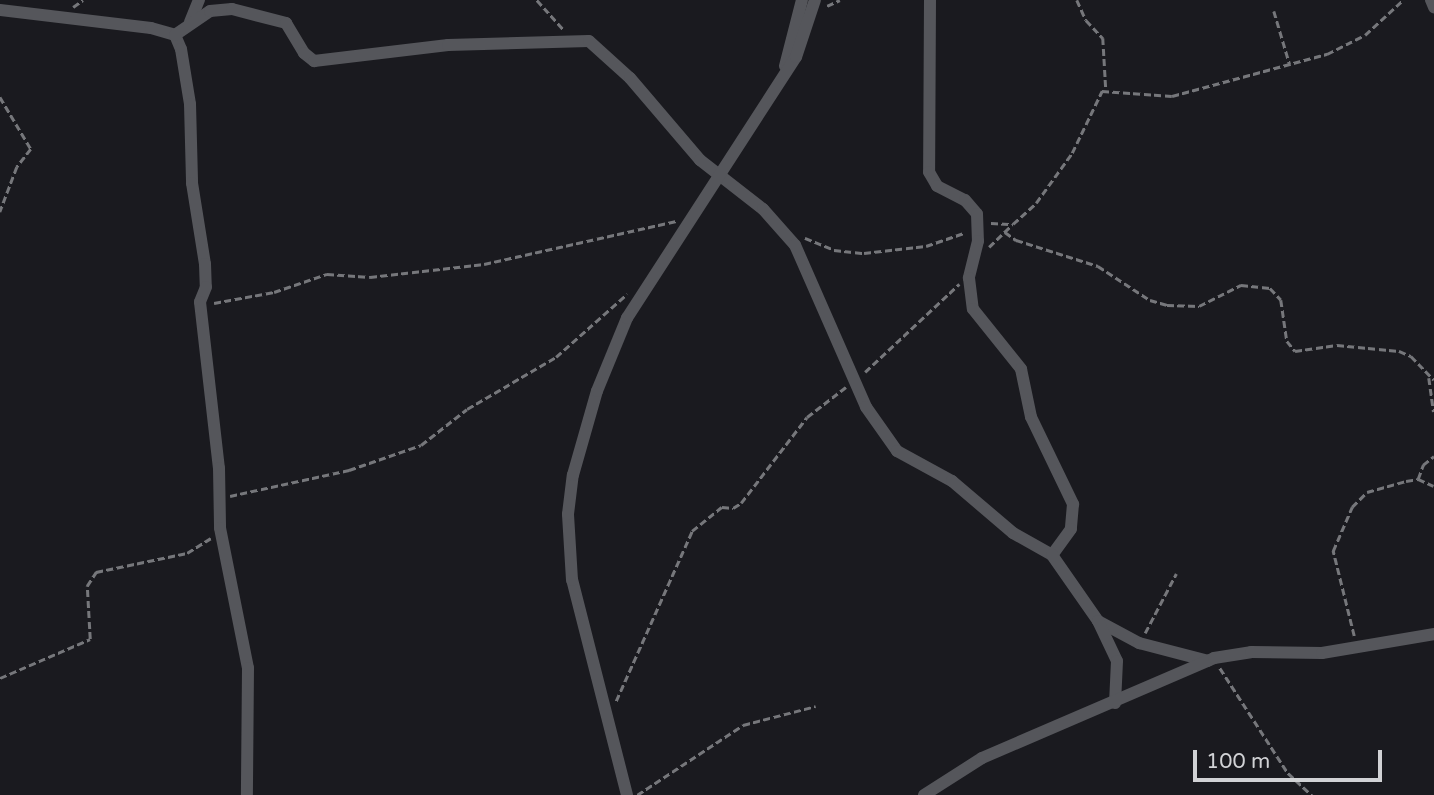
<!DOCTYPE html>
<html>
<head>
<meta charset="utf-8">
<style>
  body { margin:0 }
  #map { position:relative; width:1434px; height:795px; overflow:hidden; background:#1a1a1f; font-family:"Varela Round",sans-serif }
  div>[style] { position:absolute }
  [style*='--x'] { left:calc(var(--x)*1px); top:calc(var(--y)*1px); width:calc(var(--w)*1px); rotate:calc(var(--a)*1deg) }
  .path>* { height:2.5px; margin-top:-1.25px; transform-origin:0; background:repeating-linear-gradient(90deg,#76777b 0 7px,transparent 0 10.5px) }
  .street>* { height:12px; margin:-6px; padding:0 6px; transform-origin:6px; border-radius:6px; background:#55565b }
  span { translate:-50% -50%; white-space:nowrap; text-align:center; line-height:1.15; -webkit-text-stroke:5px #1a1a1f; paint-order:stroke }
  .scale { position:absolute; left:1193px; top:750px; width:189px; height:32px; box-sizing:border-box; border:4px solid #d1d2d5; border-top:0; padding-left:9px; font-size:21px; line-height:24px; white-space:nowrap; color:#d1d2d5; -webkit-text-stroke:5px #1a1a1f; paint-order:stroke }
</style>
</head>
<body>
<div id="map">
  <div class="path">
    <i style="--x:537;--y:0;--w:39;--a:48"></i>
    <i style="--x:1077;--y:0;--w:22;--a:66"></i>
    <i style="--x:1086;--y:20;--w:25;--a:47"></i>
    <i style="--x:1103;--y:38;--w:52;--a:86.7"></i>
    <i style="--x:827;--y:6;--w:14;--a:-25"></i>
    <i style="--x:73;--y:7;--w:12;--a:-35"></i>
    <i style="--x:1274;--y:11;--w:56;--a:73.5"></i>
    <i style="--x:0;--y:97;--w:61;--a:59.2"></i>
    <i style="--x:31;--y:149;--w:23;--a:128"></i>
    <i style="--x:17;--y:167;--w:48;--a:110.7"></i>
    <i style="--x:991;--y:223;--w:22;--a:3"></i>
    <i style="--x:1013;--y:224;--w:31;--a:-42"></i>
    <i style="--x:1036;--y:203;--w:62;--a:-54.2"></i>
    <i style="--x:1072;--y:153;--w:69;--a:-64.2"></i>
    <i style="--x:1102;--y:91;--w:70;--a:4.1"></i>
    <i style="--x:1172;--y:96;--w:161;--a:-15.2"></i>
    <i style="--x:1327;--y:54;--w:42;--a:-26.6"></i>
    <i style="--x:1365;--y:35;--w:52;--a:-42.6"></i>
    <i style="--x:1005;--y:232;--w:14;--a:36"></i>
    <i style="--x:1016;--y:240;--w:86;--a:17.6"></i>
    <i style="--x:1098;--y:266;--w:62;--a:33.2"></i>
    <i style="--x:1150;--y:300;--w:18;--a:16"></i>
    <i style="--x:1167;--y:305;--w:32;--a:2"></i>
    <i style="--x:1199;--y:306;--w:47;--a:-26.6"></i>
    <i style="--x:1241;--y:285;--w:29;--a:6"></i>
    <i style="--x:1270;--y:288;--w:16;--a:47"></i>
    <i style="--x:1281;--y:300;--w:41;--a:81.7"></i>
    <i style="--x:1287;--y:341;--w:13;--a:51"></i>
    <i style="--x:1295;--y:351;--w:42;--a:-8.1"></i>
    <i style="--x:1337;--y:345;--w:62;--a:5.5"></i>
    <i style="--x:1399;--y:351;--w:13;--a:23"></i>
    <i style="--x:1411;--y:356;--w:33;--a:46"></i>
    <i style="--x:805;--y:238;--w:31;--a:22"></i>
    <i style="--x:834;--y:250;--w:30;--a:6"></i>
    <i style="--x:864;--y:253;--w:62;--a:-6.4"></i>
    <i style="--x:926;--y:246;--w:40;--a:-18.9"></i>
    <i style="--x:989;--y:247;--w:32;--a:-44"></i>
    <i style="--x:214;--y:303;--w:61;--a:-10.4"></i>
    <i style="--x:274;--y:292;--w:56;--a:-18.8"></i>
    <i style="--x:327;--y:274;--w:43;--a:4"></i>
    <i style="--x:370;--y:277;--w:115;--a:-6.5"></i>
    <i style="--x:484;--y:264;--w:197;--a:-12.6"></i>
    <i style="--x:865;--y:372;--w:129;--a:-43.1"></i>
    <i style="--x:1429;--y:378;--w:34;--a:82"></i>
    <i style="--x:1418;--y:479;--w:15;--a:-70"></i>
    <i style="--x:1423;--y:465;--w:14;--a:-39"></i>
    <i style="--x:230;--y:496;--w:122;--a:-12.3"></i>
    <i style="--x:349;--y:470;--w:76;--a:-19.1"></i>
    <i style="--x:421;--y:445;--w:58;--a:-38"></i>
    <i style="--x:467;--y:409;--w:103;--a:-30.3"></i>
    <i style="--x:556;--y:357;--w:95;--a:-41.6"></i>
    <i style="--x:1145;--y:633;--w:67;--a:-62.3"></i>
    <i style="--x:1354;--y:636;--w:88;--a:-103.9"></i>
    <i style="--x:1333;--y:551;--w:48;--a:-66.6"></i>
    <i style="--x:1352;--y:507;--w:21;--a:-45"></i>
    <i style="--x:1367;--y:492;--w:41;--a:-15.8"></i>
    <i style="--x:1406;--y:481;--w:12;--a:-9"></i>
    <i style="--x:1418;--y:479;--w:17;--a:24"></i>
    <i style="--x:1220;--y:668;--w:125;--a:57.1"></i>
    <i style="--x:1288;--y:773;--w:33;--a:43"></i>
    <i style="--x:0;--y:678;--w:98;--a:-23.4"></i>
    <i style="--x:90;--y:639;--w:53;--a:-93.2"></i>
    <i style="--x:87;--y:586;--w:17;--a:-57"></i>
    <i style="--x:96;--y:572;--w:93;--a:-11.8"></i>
    <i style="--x:187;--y:553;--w:28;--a:-32"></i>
    <i style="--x:616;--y:701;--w:186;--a:-65.9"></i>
    <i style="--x:692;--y:531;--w:38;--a:-39"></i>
    <i style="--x:722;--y:507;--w:11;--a:5"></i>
    <i style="--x:733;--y:508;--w:9;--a:-32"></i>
    <i style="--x:741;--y:503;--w:108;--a:-52.5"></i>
    <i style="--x:807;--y:417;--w:49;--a:-37.6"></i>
    <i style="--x:637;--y:795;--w:127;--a:-33.4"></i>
    <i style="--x:743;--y:725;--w:75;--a:-14.6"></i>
  </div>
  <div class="street">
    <i style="--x:930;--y:0;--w:172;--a:90.3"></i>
    <i style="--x:929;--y:172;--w:16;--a:60"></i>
    <i style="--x:937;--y:186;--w:31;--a:27"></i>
    <i style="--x:965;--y:200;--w:18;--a:49"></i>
    <i style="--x:977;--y:214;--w:27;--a:88"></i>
    <i style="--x:978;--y:241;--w:38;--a:104"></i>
    <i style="--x:969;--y:278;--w:31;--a:83"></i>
    <i style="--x:973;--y:309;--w:77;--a:51.3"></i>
    <i style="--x:1021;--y:369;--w:49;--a:78.2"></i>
    <i style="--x:1031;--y:417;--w:97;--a:64.2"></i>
    <i style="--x:1073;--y:504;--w:25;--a:95"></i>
    <i style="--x:1071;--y:529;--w:32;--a:126"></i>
    <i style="--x:1431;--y:0;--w:8;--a:67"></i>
    <i style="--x:0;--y:10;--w:152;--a:6.8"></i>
    <i style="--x:151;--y:28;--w:25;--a:16"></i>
    <i style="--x:175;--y:35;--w:15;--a:67"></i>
    <i style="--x:181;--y:49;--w:56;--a:80.7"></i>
    <i style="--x:190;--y:104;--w:79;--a:88.5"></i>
    <i style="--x:192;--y:183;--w:82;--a:80.9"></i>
    <i style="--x:205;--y:264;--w:23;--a:88"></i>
    <i style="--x:206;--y:287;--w:16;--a:112"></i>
    <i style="--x:200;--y:302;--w:167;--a:83.5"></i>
    <i style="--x:219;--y:468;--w:60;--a:89"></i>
    <i style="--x:220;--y:528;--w:143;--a:78.7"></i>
    <i style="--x:248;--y:668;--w:127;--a:90.5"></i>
    <i style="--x:190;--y:22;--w:24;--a:-68"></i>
    <i style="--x:175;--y:35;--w:42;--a:-34.4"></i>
    <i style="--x:210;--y:11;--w:22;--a:-5"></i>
    <i style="--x:232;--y:9;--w:56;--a:14.5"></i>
    <i style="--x:286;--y:23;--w:35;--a:59"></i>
    <i style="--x:304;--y:53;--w:13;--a:39"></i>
    <i style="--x:314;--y:61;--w:135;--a:-6.8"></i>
    <i style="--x:448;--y:45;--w:141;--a:-1.6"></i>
    <i style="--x:589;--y:41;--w:55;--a:42.1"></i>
    <i style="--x:630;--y:78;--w:108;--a:49.5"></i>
    <i style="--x:700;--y:160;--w:80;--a:37.9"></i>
    <i style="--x:763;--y:209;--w:48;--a:48.4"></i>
    <i style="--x:795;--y:245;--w:177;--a:66.3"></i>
    <i style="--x:866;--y:407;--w:54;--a:54.8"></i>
    <i style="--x:897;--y:451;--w:63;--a:28.6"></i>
    <i style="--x:952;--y:481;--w:80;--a:40.4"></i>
    <i style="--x:1013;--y:533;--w:45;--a:29.4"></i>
    <i style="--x:1052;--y:555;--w:80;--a:55.1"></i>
    <i style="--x:1098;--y:621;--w:47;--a:28.2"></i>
    <i style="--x:1139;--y:643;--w:71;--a:14.6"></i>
    <i style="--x:785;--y:66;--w:68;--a:-75.6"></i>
    <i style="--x:1098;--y:621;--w:44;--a:64.6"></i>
    <i style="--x:1117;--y:661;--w:42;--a:92.7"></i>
    <i style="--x:627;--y:795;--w:222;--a:-104.3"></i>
    <i style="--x:572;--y:580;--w:66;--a:-93.5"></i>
    <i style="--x:568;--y:514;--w:39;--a:-83"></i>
    <i style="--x:573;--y:475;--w:87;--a:-74.1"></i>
    <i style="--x:597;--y:391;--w:79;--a:-67.7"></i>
    <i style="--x:627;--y:318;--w:311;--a:-57.1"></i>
    <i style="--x:796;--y:57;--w:60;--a:-71.6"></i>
    <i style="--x:924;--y:795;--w:69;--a:-32.5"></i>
    <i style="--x:982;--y:758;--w:253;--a:-23.3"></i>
    <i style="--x:1214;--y:658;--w:37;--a:-9"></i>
    <i style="--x:1251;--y:652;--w:71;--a:0.8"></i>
    <i style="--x:1322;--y:653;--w:114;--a:-9.6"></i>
  </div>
  <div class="scale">100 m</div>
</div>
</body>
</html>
